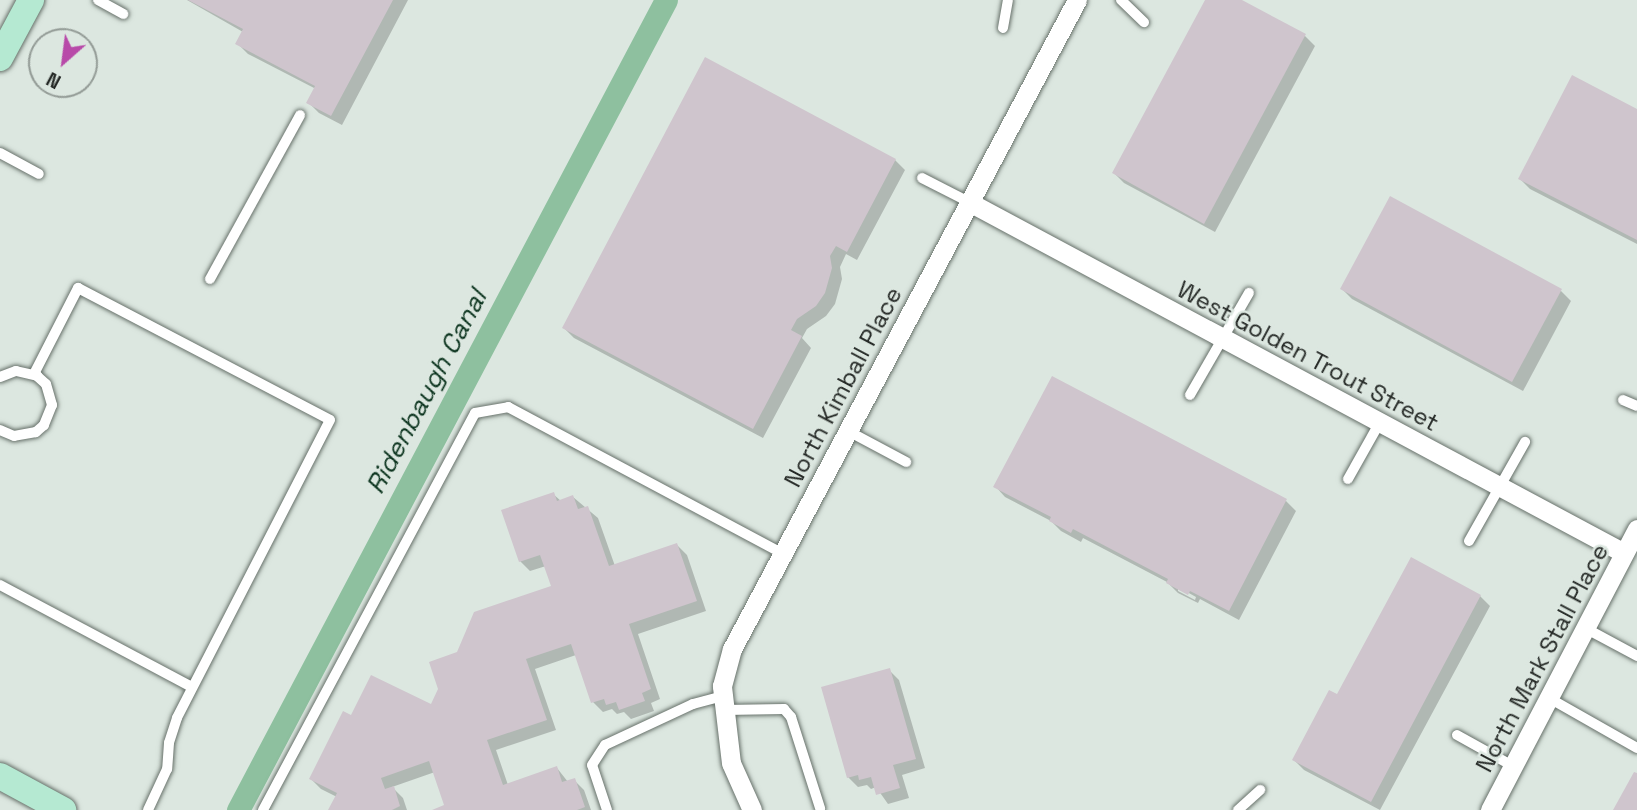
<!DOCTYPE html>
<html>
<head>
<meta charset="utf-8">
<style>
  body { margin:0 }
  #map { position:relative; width:1637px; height:810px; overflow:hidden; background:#dce7e0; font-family:"Space Grotesk",sans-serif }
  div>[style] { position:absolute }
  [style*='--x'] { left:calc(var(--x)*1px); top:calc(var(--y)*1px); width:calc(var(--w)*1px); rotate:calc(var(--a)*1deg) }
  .shadow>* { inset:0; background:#0003 }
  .canal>* { height:23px; margin:-11.5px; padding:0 11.5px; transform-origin:11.5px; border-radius:11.5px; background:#8ec09f }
  .building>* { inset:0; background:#cfc5cd }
  .roads { filter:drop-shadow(0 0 2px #67716a) drop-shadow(0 0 2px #67716a) }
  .lane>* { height:10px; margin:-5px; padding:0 5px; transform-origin:5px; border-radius:5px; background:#fff }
  .street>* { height:19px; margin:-9.5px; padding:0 9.5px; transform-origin:9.5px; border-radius:9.5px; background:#fff }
  .secondary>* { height:26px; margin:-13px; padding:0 13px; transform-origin:13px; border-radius:13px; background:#b5e9d2 }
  span { translate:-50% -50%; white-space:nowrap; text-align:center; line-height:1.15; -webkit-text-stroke:5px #dce7e0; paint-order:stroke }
  .street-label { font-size:24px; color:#252926 }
  .water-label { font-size:26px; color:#0b341e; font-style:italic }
  .north { position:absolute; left:28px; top:28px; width:70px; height:70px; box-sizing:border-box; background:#dce7e0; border:2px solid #939b96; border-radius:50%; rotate:208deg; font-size:19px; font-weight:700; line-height:28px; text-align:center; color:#252926 }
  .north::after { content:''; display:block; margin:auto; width:24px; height:32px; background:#b84aa9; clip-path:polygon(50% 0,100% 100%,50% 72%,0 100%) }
</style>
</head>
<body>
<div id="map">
  <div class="shadow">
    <i style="clip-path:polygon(187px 0,408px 0,342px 125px,319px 113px,309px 103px,316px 89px,248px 54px,238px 44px,243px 32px)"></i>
    <i style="clip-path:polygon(1207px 0,1239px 0,1305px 36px,1315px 46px,1215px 232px,1124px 183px,1114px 173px)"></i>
    <i style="clip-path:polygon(1637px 110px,1637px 244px,1530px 189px,1520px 179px)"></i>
    <i style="clip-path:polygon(895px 160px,905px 170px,857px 260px,846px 254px,840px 267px,842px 279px,835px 304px,826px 316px,807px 329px,802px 338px,811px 348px,763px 438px,574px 338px,564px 328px)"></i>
    <i style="clip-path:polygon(1390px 199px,1561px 291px,1571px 301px,1523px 391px,1352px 299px,1342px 289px)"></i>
    <i style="clip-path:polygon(evenodd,1053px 378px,1286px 501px,1296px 511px,1239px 620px,1200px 599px,1198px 603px,1178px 593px,1167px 582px,1083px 538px,1081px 542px,1061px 531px,1051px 521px,1005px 497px,996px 487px,1053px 378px,1178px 587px,1196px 597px,1195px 600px,1178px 591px,1178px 587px)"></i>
    <i style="clip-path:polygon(553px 494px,561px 501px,573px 497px,598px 518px,615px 566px,677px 545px,687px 555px,706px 611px,638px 634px,660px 699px,651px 703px,654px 711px,631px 719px,624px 712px,617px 714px,612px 709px,603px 712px,593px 702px,576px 655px,535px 669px,556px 730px,496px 750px,508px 785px,557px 768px,568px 782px,574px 780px,584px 790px,591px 810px,436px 810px,446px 806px,435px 772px,392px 787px,403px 798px,407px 810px,330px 810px,337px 797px,321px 789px,311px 779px,352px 717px,432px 707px,458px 654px,553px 587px,546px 566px,530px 571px,520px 561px)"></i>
    <i style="clip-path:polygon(1411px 559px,1480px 596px,1490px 606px,1380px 810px,1304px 770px,1294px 760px,1338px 697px)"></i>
    <i style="clip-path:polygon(889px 670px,899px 680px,925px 768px,902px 775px,909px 798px,888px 804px,876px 787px,871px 789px,867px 785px,858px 787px,848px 777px)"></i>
  </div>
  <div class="canal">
    <i style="--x:238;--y:810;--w:916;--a:-62.15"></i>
  </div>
  <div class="building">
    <i style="clip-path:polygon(188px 0,393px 0,331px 116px,306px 103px,315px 86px,235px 44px,243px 29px)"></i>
    <i style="clip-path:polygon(1205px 0,1242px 0,1306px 34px,1204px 224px,1112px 173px)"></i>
    <i style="clip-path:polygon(705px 57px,896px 159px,847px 252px,836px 246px,830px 256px,832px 268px,825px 293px,816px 306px,797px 319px,791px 330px,802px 336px,753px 429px,562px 328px)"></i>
    <i style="clip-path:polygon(1572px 75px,1637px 109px,1637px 240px,1518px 179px)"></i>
    <i style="clip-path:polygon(1390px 196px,1562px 289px,1512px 382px,1340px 289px)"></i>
    <i style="clip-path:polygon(1052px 376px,1287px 499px,1229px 611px,1190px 591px,1188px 595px,1166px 583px,1168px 579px,1073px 529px,1071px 533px,1049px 521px,1051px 517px,993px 487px)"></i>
    <i style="clip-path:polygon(554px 492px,557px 501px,573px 495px,578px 509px,588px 506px,609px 566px,677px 543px,697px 601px,629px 624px,651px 689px,642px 693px,645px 701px,619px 710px,616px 702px,606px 705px,604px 699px,591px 703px,571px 644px,526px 659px,547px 720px,487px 740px,503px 785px,557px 766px,562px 782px,575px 778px,585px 807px,577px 810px,432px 810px,444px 805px,429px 761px,381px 778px,385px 789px,394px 786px,400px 806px,392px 810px,328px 810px,337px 793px,309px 779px,343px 711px,351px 715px,371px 675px,431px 704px,438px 689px,429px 662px,457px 652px,474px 612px,551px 586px,540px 555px,519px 562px,501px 510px)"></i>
    <i style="clip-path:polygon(1411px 557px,1481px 595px,1371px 802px,1292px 760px,1329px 690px,1337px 694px)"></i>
    <i style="clip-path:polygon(890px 668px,916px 759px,893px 765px,900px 788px,876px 795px,871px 777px,859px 780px,858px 775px,847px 778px,821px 687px)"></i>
    <i style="clip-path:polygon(1634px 772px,1637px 773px,1637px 810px,1613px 810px)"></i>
  </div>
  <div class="roads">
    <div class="lane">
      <i style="--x:98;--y:0;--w:29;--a:29"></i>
      <i style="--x:1121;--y:0;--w:32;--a:44"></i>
      <i style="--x:1003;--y:28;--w:28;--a:-80"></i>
      <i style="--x:0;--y:153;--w:44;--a:28.3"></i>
      <i style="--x:922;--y:178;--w:53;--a:27.1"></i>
      <i style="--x:210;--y:279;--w:187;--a:-61.2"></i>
      <i style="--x:34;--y:374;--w:97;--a:-62.9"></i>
      <i style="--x:78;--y:288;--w:284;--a:27.6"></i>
      <i style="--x:330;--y:420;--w:335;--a:117.2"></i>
      <i style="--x:177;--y:718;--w:26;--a:108"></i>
      <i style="--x:169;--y:743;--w:26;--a:94"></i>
      <i style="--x:167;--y:769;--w:45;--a:114.9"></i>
      <i style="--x:0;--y:377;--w:17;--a:-21"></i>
      <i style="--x:16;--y:371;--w:22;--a:13"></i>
      <i style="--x:37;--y:376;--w:12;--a:42"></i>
      <i style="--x:46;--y:384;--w:22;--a:74"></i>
      <i style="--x:52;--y:405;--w:22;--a:112"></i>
      <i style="--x:44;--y:425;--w:11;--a:139"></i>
      <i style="--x:36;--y:432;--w:22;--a:170"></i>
      <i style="--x:14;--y:436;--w:15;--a:-157"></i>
      <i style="--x:1190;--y:395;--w:118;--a:-60"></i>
      <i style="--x:1623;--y:400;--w:15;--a:23"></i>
      <i style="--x:848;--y:431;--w:66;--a:28.1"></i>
      <i style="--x:1348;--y:479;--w:65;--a:-60.7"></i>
      <i style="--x:1469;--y:541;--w:114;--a:-60.5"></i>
      <i style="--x:0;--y:585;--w:217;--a:28"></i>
      <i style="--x:1585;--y:628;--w:59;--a:28.3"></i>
      <i style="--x:1549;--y:698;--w:101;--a:29.6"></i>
      <i style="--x:725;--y:710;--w:59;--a:-1"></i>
      <i style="--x:784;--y:709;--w:11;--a:49"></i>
      <i style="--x:791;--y:717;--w:96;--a:72.3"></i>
      <i style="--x:1457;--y:735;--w:64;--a:29"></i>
      <i style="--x:263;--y:810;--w:450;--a:-61.9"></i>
      <i style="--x:475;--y:413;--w:34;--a:-10"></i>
      <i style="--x:508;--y:407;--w:312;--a:28.1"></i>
      <i style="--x:607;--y:810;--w:47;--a:-108.4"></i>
      <i style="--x:592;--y:765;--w:24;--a:-57"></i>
      <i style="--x:605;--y:745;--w:97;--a:-25"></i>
      <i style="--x:693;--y:704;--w:31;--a:-15"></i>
      <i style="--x:1238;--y:810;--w:30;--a:-42"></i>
    </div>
    <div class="street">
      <i style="--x:969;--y:202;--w:743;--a:28.19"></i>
      <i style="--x:752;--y:810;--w:51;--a:-114.1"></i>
      <i style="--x:731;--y:763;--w:78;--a:-96.7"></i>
      <i style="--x:722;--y:686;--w:38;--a:-75"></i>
      <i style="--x:732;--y:649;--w:735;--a:-62.01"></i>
      <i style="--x:1490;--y:810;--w:317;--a:-62.4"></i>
    </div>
    <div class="secondary">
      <i style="--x:0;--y:58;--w:66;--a:-61.9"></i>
      <i style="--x:0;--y:776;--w:72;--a:28.4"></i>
    </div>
  </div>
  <div class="street-label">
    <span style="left:1308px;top:356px;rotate:28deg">West Golden Trout Street</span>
    <span style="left:843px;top:387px;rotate:-62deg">North Kimball Place</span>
    <span style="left:1542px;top:658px;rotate:-62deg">North Mark Stall Place</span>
  </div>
  <div class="water-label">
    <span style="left:427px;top:392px;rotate:-62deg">Ridenbaugh Canal</span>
  </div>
  <div class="north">N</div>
</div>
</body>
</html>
